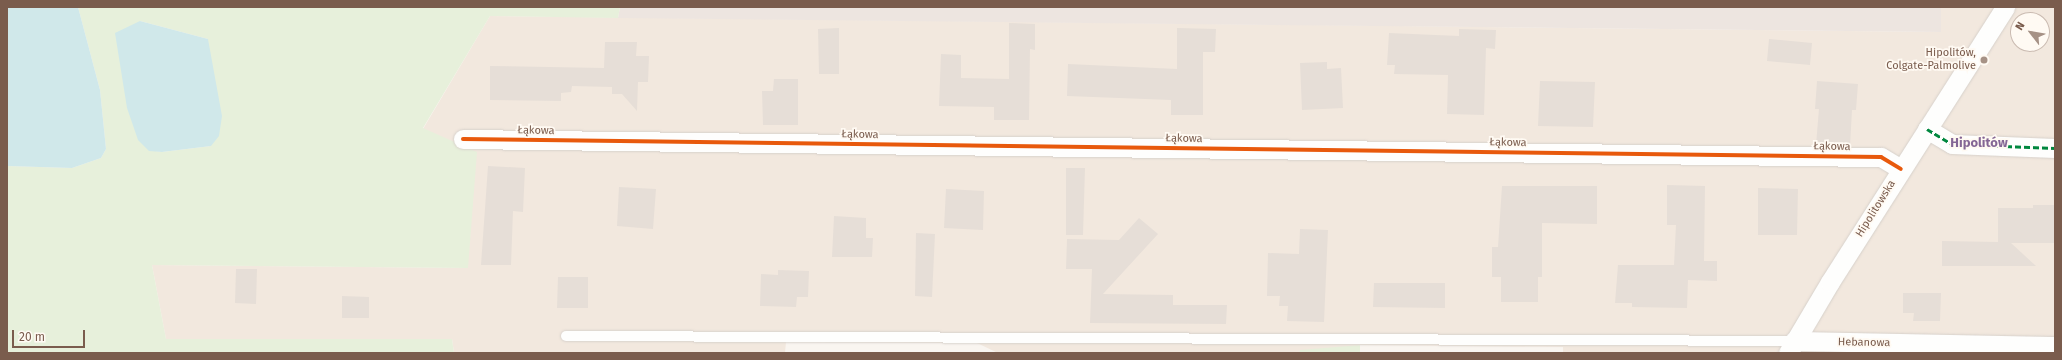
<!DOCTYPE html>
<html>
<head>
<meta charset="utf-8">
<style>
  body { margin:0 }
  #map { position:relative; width:2062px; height:360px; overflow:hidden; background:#f9f5f0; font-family:"Fira Sans",sans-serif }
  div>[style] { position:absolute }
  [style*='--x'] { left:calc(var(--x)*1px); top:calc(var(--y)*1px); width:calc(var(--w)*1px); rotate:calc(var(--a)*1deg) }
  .residential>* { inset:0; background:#f2e8de }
  .industrial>* { inset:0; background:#ede5e0 }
  .green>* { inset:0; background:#e7f0db }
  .water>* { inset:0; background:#d0e8ea }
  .building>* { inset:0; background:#e6ded7 }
  .roads { filter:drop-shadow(0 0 1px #d7d1cb) drop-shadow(0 0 1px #d7d1cb) }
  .lane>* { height:10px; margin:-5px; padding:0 5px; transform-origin:5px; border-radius:5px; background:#fefefd }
  .street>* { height:19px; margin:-9.5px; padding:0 9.5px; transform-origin:9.5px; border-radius:9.5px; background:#fefefd }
  .quiet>* { height:3px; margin-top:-1.5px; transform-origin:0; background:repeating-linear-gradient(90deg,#00873e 0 6px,transparent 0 9px) }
  .cycleway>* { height:4px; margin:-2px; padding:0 2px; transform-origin:2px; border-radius:2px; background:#e8590c }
  .dots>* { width:11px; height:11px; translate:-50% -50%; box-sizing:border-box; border:2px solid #fffaf3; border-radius:50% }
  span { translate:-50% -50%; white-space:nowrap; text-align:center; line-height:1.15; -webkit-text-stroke:3.5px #fffaf3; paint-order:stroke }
  .poi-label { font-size:11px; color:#7a5c4d }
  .right { translate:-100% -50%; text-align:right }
  .street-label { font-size:11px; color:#7a5c4d }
  .quarter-label { font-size:13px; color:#846695; font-weight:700 }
  .frame { position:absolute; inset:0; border:8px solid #7a5c4d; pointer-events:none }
  .north { position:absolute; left:2010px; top:12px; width:40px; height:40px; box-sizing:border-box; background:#fffaf3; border:1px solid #cabbb1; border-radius:50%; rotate:301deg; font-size:11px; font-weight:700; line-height:16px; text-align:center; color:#7a5c4d }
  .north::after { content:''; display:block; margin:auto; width:14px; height:18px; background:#a69286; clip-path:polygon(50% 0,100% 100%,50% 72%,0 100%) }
  .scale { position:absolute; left:12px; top:330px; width:73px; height:18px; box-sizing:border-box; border:2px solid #7a5c4d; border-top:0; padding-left:5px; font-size:12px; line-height:14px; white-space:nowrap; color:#7a5c4d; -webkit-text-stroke:3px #fffaf3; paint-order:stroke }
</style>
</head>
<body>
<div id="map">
  <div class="residential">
    <i style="clip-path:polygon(evenodd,1941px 7px,2055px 7px,2055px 353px,1563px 353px,1563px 347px,1360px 345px,1346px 353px,998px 353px,977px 343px,786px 342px,785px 353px,454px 353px,452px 339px,166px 339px,152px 265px,468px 268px,423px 129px,490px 16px,1940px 32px,1941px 7px,2018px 20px,2042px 20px,2042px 44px,2018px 44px,2018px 20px)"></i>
  </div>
  <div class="industrial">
    <i style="clip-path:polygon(620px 7px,1941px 7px,1941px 32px,618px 18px)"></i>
  </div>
  <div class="green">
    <i style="clip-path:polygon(evenodd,78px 7px,620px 7px,618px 18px,490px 16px,423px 128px,477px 152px,468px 268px,152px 265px,166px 339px,452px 339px,454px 353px,7px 353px,7px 166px,72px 168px,101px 158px,106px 149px,100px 90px,78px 7px,140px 21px,208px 39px,211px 146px,162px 152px,149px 150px,140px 21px)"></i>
    <i style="clip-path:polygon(1360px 345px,1360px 353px,1299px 353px,1300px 350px)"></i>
  </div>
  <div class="water">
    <i style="clip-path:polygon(7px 7px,78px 7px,100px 90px,106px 149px,101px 158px,72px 168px,7px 166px)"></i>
    <i style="clip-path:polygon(140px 21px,208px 39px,222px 116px,219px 136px,211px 146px,162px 152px,149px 151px,138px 140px,127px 108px,115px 33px)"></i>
  </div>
  <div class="building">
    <i style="clip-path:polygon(1009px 23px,1035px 24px,1035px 50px,1030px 49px,1029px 120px,994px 120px,994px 107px,939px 106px,941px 54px,961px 55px,961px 78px,1009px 79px)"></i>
    <i style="clip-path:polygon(839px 28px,839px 74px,819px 74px,818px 29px)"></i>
    <i style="clip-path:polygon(1177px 28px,1216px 29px,1215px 52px,1203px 52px,1203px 115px,1171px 115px,1171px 100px,1067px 96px,1068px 64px,1177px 69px)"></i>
    <i style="clip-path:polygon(1459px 29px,1496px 30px,1495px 49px,1486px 48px,1484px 115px,1447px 114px,1448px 75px,1394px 74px,1395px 65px,1387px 65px,1389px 33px,1459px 36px)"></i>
    <i style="clip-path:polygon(1769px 39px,1812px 43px,1810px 65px,1767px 61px)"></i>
    <i style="clip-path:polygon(605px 42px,637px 42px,636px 56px,649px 56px,648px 82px,638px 82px,637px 111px,622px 94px,612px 94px,612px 87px,572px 86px,571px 92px,561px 93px,561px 101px,490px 100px,490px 66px,604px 68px)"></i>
    <i style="clip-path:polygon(1327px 62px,1327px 69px,1341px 68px,1343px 108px,1302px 110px,1300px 63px)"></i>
    <i style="clip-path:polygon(774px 79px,798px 79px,798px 125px,763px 125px,762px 91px,773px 91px)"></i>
    <i style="clip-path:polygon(1540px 81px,1595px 82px,1593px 127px,1538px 126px)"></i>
    <i style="clip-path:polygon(1817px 81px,1858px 84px,1856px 110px,1852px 110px,1850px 146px,1816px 145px,1819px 109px,1815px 109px)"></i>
    <i style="clip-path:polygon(488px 166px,525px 168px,523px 212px,513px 211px,511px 265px,481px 265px)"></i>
    <i style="clip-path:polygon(1066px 168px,1085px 168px,1083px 235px,1066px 235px)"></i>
    <i style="clip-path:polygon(1667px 185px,1705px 186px,1704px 261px,1717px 261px,1717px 281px,1688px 280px,1687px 308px,1632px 307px,1632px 303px,1615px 303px,1618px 265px,1674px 265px,1676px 225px,1667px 225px)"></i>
    <i style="clip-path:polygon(1502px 186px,1597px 186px,1597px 224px,1542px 223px,1542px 277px,1538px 277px,1538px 302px,1501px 302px,1501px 277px,1492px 277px,1492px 247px,1498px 247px)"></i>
    <i style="clip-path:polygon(619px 187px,656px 189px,653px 229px,617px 226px)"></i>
    <i style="clip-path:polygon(1758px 188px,1798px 189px,1797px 235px,1758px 235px)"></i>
    <i style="clip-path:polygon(946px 189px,984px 191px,983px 230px,944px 228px)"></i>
    <i style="clip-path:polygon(2033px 205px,2055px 205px,2055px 243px,2011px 243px,2036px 266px,1942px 266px,1942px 241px,1998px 242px,1998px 208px,2033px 208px)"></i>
    <i style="clip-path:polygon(834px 216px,866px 218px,866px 238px,873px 238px,872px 257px,832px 257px)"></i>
    <i style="clip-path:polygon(1139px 218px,1158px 234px,1103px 294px,1173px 295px,1173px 305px,1227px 305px,1226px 324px,1090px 323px,1092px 269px,1066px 269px,1067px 239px,1119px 240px)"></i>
    <i style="clip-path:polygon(1300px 229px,1328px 230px,1324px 322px,1287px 321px,1288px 306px,1279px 306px,1280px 296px,1267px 296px,1268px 253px,1299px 254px)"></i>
    <i style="clip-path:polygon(916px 233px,935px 234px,932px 297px,915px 296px)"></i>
    <i style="clip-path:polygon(236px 269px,257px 269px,256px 304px,235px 303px)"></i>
    <i style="clip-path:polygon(778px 270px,809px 271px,808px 297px,797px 297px,796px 307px,760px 306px,761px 274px,778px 275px)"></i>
    <i style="clip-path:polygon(558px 277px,588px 277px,588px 308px,557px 308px)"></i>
    <i style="clip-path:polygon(1374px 283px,1445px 283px,1445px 308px,1373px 307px)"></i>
    <i style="clip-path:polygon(1903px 293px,1941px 293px,1940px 321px,1913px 321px,1914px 313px,1903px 313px)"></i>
    <i style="clip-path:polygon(342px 296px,369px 297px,369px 318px,342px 318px)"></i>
  </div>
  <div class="roads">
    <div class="lane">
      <i style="--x:566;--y:336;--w:1228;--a:0.23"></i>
    </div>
    <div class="street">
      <i style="--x:1927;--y:129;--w:29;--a:31"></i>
      <i style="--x:1952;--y:144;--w:103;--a:2.2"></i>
      <i style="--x:463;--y:139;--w:1418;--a:0.73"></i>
      <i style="--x:1881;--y:157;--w:23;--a:31"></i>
      <i style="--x:1794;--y:341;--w:261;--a:1.1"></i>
      <i style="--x:1788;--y:353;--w:82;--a:-59.4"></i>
      <i style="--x:1830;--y:282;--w:326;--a:-57.5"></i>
    </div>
  </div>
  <div class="quiet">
    <i style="--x:1927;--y:129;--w:29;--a:31"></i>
    <i style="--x:1952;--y:144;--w:103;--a:2.2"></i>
  </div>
  <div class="cycleway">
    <i style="--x:463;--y:139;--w:1418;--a:0.73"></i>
    <i style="--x:1881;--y:157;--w:23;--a:31"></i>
  </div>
  <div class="dots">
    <i style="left:1984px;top:60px;background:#a69286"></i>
  </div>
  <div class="poi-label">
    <span class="right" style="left:1976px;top:60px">Hipolitów,<br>Colgate-Palmolive</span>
  </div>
  <div class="street-label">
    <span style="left:536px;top:131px;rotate:1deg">Łąkowa</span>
    <span style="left:860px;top:135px;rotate:1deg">Łąkowa</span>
    <span style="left:1184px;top:139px;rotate:1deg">Łąkowa</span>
    <span style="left:1508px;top:143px;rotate:1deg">Łąkowa</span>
    <span style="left:1832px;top:147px;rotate:1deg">Łąkowa</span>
    <span style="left:1876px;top:209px;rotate:-58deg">Hipolitowska</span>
    <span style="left:1864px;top:343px;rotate:1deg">Hebanowa</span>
  </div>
  <div class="quarter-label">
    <span style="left:1979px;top:143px">Hipolitów</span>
  </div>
  <div class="frame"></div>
  <div class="north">N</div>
  <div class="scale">20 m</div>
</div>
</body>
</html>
